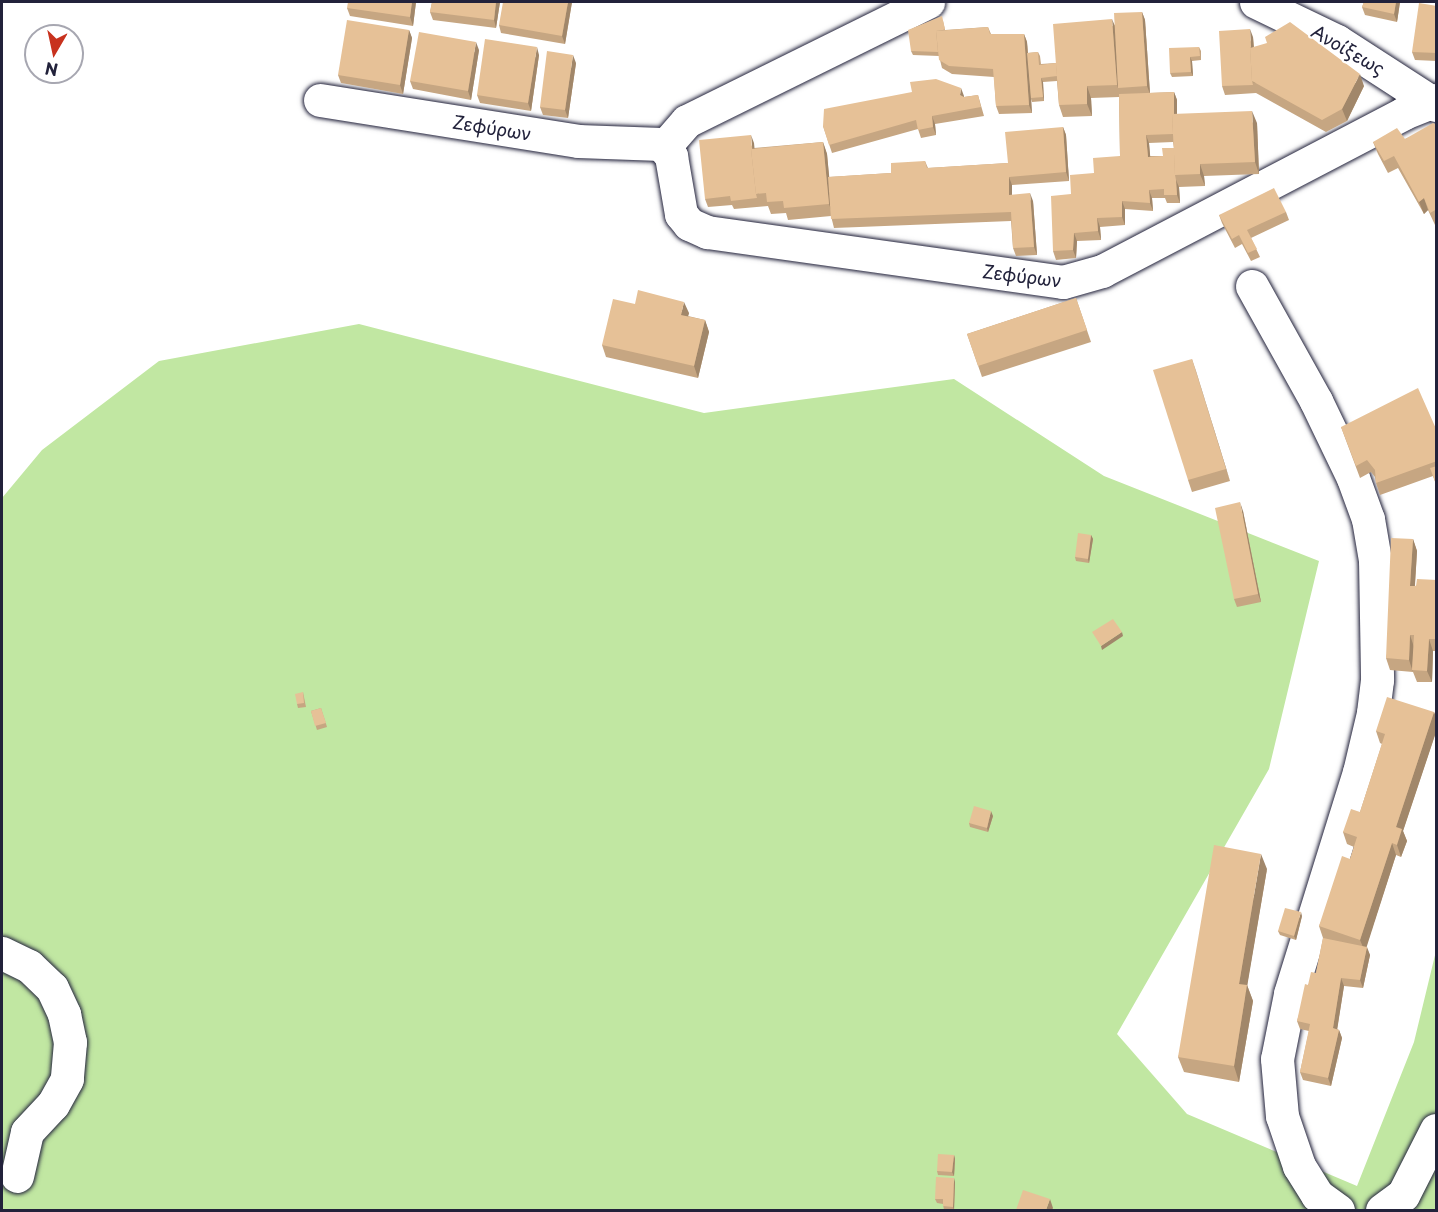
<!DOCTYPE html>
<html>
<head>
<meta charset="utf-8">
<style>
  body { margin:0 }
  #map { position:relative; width:1438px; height:1212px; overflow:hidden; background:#fff; font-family:"Playpen Sans",sans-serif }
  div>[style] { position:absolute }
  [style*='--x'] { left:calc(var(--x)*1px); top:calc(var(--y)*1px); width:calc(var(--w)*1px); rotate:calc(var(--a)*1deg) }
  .green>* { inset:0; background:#c1e7a2 }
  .roads { filter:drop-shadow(0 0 2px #22223b) drop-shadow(0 0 2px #22223b) }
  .minor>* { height:33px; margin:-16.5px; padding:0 16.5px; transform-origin:16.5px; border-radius:16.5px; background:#fff }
  .wall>* { inset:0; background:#c6a682 }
  .shaded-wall>* { inset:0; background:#a1876a }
  .building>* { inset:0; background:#e6c197 }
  span { translate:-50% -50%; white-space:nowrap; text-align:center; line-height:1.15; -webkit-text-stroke:4.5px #fff; paint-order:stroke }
  .street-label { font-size:18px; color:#22223b }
  .frame { position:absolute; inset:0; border:3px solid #22223b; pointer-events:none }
  .north { position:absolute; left:24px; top:24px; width:60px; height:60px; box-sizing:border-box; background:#fff; border:2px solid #a7a7b1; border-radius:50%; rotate:189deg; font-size:16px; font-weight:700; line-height:24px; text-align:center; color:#22223b }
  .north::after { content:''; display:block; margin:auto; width:21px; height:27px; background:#c8321e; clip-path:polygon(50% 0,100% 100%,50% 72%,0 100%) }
</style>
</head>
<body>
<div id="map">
  <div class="green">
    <i style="clip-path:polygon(359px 324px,704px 413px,954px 379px,1104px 476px,1319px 561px,1269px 769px,1117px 1034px,1187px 1114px,1357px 1186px,1414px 1042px,1436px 951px,1436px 1210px,2px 1210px,2px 498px,42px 450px,159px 361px)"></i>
  </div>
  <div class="roads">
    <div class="minor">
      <i style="--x:1256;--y:2;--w:90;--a:25.7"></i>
      <i style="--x:1337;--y:41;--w:118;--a:32.9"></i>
      <i style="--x:320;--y:100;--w:261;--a:9"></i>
      <i style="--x:578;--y:141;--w:83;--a:2.1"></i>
      <i style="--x:661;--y:144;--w:16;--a:50"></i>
      <i style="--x:671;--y:156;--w:59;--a:80.2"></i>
      <i style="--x:681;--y:214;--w:13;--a:51"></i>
      <i style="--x:689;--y:224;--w:20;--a:24"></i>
      <i style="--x:707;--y:232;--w:359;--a:8"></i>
      <i style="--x:1063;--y:282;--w:41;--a:-15.8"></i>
      <i style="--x:1102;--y:271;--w:341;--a:-27.6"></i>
      <i style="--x:1404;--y:113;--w:35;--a:-22"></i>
      <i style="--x:665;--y:146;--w:33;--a:-49"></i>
      <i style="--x:687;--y:121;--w:269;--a:-26.3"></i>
      <i style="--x:1252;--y:286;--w:132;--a:60.9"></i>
      <i style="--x:1316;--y:401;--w:85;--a:64.3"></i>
      <i style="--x:1353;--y:478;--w:44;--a:69.9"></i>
      <i style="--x:1368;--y:519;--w:42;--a:80.3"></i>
      <i style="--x:1375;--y:560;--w:120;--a:89"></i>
      <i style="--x:1377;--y:680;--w:33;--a:97"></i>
      <i style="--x:1373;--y:713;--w:61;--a:103.3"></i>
      <i style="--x:1359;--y:772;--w:232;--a:107.3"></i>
      <i style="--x:1290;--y:994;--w:66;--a:101.3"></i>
      <i style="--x:1277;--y:1059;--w:57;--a:85"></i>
      <i style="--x:1282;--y:1116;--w:53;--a:71.2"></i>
      <i style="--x:1299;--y:1166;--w:34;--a:58"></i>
      <i style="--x:1317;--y:1195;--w:26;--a:36"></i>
      <i style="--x:2;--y:953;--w:30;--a:26"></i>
      <i style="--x:29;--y:966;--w:32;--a:44"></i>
      <i style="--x:52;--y:988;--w:29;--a:65"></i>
      <i style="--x:64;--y:1014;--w:29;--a:78"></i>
      <i style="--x:70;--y:1042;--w:37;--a:95"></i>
      <i style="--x:67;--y:1079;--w:29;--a:119"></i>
      <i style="--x:53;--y:1104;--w:38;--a:133"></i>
      <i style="--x:27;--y:1132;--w:45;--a:102.8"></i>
      <i style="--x:1382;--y:1210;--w:26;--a:-36"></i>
      <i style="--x:1403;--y:1195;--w:73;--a:-63.1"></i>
    </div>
  </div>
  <div class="wall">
    <i style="clip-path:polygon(416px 2px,413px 26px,350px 16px,347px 8px)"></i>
    <i style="clip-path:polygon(432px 2px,500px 2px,496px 28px,433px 20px,430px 12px)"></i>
    <i style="clip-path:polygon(572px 2px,565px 44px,501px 33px,499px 25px)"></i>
    <i style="clip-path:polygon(1364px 2px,1400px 2px,1397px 22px,1365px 15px,1362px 7px)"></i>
    <i style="clip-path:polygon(1437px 6px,1437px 61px,1415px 60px,1412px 52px)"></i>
    <i style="clip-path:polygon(evenodd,1142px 12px,1145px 20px,1150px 93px,1174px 92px,1177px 100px,1177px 114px,1257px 123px,1259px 174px,1204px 176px,1205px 186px,1179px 187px,1180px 203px,1167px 203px,1165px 198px,1152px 198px,1153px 211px,1125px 209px,1125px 225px,1100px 227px,1101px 240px,1077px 241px,1076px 258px,1056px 260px,1053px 251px,1071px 194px,1094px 173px,1120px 156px,1119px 97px,1091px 98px,1092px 116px,1063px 117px,1059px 105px,1057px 81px,1043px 82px,1044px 101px,1032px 102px,1031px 99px,1032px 113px,999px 114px,996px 106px,994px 77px,952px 74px,942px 68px,939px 56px,913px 55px,911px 51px,943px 21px,945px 30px,988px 27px,991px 34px,1024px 34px,1027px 42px,1028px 53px,1038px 52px,1040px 56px,1041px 64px,1056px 63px,1114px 25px,1142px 12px,1173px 142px,1174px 148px,1163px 156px,1150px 156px,1149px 143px,1173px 142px)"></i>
    <i style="clip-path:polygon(409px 30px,412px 38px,403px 94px,341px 83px,338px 75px)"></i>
    <i style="clip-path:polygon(1253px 37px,1254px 47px,1364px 86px,1347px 121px,1326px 132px,1256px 93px,1225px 95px,1222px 86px)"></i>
    <i style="clip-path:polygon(1199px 47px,1201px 51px,1201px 60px,1192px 61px,1193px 76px,1172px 77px,1170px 73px)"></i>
    <i style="clip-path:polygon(479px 50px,471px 100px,413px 89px,410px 81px)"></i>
    <i style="clip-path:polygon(539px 55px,531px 111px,480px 103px,477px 95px)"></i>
    <i style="clip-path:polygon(576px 63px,568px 118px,543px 115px,540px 107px)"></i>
    <i style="clip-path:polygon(978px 95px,984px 116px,935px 124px,936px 135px,921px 138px,918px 129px,832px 153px,823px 126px,964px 96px,964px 97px)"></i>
    <i style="clip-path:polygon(1437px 125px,1437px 224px,1435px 225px,1428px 210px,1424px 214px,1398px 168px,1388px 173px,1378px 154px,1373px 142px,1405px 139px)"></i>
    <i style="clip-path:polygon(1063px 127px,1066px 135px,1069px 181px,1012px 185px,1012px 195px,1033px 201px,1037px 255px,1016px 256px,1013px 248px,1011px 221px,834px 228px,831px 216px,788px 220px,786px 213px,771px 214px,768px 206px,734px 209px,732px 205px,708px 207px,705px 199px,754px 143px,754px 148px,823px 142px,827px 154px,829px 177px,891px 173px,925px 161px,928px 168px,1008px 163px)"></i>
    <i style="clip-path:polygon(1286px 212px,1289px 220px,1251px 238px,1260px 257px,1251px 261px,1242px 244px,1235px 248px,1222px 223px,1219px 215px)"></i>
    <i style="clip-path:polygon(1076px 298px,1091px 342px,982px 377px,967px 334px)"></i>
    <i style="clip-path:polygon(635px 304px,689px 313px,688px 316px,705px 320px,709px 332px,698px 378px,606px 357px,602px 345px)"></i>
    <i style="clip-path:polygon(1192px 359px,1230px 481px,1192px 492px,1188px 480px)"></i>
    <i style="clip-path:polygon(1341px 427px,1437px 431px,1437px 487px,1433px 476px,1380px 495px,1376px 483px,1375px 477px,1371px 472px,1360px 478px)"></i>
    <i style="clip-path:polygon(1243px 511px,1261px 602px,1237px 607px,1234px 599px)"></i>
    <i style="clip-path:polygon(1091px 535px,1093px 539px,1089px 563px,1076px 561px,1075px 557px)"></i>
    <i style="clip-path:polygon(1413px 539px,1417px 551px,1415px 586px,1437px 580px,1437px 651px,1433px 651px,1432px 682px,1417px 682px,1413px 672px,1390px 670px,1386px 658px)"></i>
    <i style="clip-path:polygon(303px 692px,306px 707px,298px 708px,297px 704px)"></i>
    <i style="clip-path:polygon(321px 708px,327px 727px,317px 730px,311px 711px)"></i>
    <i style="clip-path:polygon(1434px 712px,1437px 720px,1437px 729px,1403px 831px,1407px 841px,1401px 857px,1396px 855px,1366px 947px,1370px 955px,1363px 988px,1344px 986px,1337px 1029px,1339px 1030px,1342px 1038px,1331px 1086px,1303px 1080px,1300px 1072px,1309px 1031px,1300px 1029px,1297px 1021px,1308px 985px,1316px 973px,1323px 938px,1319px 926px,1350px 859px,1354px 847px,1347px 844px,1343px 832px,1360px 812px,1382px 744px,1380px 743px,1376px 731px)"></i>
    <i style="clip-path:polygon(993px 816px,988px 832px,970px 827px,969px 823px)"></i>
    <i style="clip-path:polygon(1267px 869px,1247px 985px,1253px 1001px,1239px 1082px,1184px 1072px,1178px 1057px)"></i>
    <i style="clip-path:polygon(1302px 916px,1296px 940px,1280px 935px,1278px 931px)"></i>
    <i style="clip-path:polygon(954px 1155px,955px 1159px,954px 1176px,938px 1175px,937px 1171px)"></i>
    <i style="clip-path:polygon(955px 1182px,954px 1210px,944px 1210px,943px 1204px,937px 1203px,935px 1199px)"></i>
  </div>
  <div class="shaded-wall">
    <i style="clip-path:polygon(412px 2px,416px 2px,413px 26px,410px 17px)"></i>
    <i style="clip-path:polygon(496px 2px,500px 2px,496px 28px,494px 20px)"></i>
    <i style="clip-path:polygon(568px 2px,572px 2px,565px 44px,562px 36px)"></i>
    <i style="clip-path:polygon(1396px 2px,1400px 2px,1397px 22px,1394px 14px)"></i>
    <i style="clip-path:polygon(1142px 12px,1145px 20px,1150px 94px,1147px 86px)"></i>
    <i style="clip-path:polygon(1112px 19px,1117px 31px,1118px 88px,1121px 97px,1117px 85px)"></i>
    <i style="clip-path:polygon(1250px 29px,1253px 37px,1256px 83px,1253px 82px)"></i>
    <i style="clip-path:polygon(409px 30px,412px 38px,403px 94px,400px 85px)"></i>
    <i style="clip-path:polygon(1024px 34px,1027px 42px,1032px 113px,1029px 105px)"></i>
    <i style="clip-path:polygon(476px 42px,479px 50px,471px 100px,468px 91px)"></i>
    <i style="clip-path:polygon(537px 47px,539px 55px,531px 111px,528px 103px)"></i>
    <i style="clip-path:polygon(573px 55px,576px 63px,568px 118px,565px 110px)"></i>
    <i style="clip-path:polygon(1190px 57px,1192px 61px,1193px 76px,1191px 72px)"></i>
    <i style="clip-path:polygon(1360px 74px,1364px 86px,1347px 121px,1342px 109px)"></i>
    <i style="clip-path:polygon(1041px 78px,1043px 82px,1044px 101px,1043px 97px)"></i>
    <i style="clip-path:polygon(1087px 86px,1091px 98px,1092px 116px,1087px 104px)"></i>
    <i style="clip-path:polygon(961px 88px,964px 96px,963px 103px,960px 95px)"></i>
    <i style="clip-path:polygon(1174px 92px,1177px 100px,1177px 142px,1174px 134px)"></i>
    <i style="clip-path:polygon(1252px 111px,1257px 123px,1259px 174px,1255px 162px)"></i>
    <i style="clip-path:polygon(932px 116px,935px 124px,936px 135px,933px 127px)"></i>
    <i style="clip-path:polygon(1063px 127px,1066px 135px,1069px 181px,1066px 172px)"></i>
    <i style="clip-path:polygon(751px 135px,754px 143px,759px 194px,757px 194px)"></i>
    <i style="clip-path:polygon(1146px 135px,1149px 143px,1151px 165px,1148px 157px)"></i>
    <i style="clip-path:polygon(823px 142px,827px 154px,833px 216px,829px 204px)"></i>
    <i style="clip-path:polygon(1200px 164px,1204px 176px,1205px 186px,1200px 174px)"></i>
    <i style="clip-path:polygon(1009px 177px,1012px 185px,1012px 203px,1009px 195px)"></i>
    <i style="clip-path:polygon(1176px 180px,1179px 187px,1180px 203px,1177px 195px)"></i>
    <i style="clip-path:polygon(1149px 190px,1152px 198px,1153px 211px,1150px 203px)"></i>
    <i style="clip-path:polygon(1030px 193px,1033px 201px,1037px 255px,1034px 247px)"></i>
    <i style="clip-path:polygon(1424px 198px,1428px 210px,1424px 214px,1419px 202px)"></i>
    <i style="clip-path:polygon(1122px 201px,1125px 209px,1125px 225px,1122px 217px)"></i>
    <i style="clip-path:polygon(1097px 218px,1100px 227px,1101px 240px,1098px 231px)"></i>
    <i style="clip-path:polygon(1074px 233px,1077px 241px,1076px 258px,1073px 250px)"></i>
    <i style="clip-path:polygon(684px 302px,689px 313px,685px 327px,681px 315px)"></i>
    <i style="clip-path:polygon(705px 320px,709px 332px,698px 378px,694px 366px)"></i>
    <i style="clip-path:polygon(1192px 359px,1196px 371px,1230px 481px,1226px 469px)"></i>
    <i style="clip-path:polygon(1240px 502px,1243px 511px,1261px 602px,1258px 594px)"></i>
    <i style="clip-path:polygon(1091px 535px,1093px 539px,1089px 563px,1088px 559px)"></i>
    <i style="clip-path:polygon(1413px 539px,1417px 551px,1414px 598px,1410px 586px)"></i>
    <i style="clip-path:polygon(1122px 632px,1123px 636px,1102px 650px,1101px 646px)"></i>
    <i style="clip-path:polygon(1410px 635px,1414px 647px,1412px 670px,1413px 672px,1409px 660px)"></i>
    <i style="clip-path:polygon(1429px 639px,1433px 651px,1432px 682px,1427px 671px)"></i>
    <i style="clip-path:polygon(1434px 712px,1437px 720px,1437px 729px,1403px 831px,1407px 841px,1401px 857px,1397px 845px,1396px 827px)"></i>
    <i style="clip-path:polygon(991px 811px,993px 816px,988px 832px,987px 828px)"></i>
    <i style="clip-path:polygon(1392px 843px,1396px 855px,1365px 952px,1360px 940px)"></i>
    <i style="clip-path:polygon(1261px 854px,1267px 869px,1245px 999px,1239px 984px)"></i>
    <i style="clip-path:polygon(1301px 912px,1302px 916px,1296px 940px,1294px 936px)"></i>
    <i style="clip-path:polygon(1367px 947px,1370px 955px,1363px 988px,1360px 980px)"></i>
    <i style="clip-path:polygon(1341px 978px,1344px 986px,1336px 1037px,1333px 1028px)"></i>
    <i style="clip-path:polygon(1247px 985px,1253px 1001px,1239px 1082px,1234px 1066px)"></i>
    <i style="clip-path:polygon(1339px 1030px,1342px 1038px,1331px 1086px,1328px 1078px)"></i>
    <i style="clip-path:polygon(954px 1155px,955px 1159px,954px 1176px,952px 1172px)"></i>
    <i style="clip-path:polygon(954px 1178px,955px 1182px,954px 1210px,953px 1207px)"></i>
    <i style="clip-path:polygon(1050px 1199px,1053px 1208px,1052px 1210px,1046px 1210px)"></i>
  </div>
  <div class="building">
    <i style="clip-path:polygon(348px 2px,412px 2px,410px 17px,347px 8px)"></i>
    <i style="clip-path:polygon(432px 2px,496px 2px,494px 20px,430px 12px)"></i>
    <i style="clip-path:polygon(503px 2px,568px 2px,562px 36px,499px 25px)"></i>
    <i style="clip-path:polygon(1364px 2px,1396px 2px,1394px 14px,1362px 7px)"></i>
    <i style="clip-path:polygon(1419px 3px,1437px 6px,1437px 53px,1412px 52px)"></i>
    <i style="clip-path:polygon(1142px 12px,1147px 86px,1118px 88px,1114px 13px)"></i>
    <i style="clip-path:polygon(942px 16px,945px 29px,943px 30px,936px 31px,938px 52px,911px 51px,908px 30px)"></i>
    <i style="clip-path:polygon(1112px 19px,1117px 85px,1087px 86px,1087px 104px,1059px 105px,1053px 24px)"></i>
    <i style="clip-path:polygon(347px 20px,409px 30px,400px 85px,338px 75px)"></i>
    <i style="clip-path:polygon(1290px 22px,1360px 74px,1342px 109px,1322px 120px,1252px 81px,1250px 48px,1267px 43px,1265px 37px)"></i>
    <i style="clip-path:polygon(988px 27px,990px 34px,1024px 34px,1029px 105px,996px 106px,993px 69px,949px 66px,939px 60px,936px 31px)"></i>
    <i style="clip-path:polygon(1250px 29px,1251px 47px,1250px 48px,1252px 81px,1253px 85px,1222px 86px,1219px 31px)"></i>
    <i style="clip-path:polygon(419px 32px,476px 42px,468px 91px,410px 81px)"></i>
    <i style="clip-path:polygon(485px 39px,537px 47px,528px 103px,477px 95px)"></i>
    <i style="clip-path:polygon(1199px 47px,1200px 56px,1190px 57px,1191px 72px,1170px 73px,1169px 48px)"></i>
    <i style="clip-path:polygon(547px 51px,573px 55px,565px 110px,540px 107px)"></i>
    <i style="clip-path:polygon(1038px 52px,1039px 65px,1056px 63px,1057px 76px,1041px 78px,1043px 97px,1031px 98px,1027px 53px)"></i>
    <i style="clip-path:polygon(936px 79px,961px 88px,960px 95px,964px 97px,978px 95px,981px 107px,932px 116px,933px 127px,918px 130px,916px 120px,829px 145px,823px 126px,824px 109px,912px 92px,910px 82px)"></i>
    <i style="clip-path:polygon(1174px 92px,1174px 114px,1172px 114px,1173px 134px,1146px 135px,1148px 157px,1163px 156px,1162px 148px,1174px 148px,1175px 175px,1176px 180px,1177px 195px,1164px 195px,1164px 189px,1149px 190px,1150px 203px,1122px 201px,1122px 217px,1097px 218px,1098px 231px,1074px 233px,1073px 250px,1053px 251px,1051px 196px,1071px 194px,1070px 175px,1094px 173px,1093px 158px,1120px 156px,1119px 94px)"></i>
    <i style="clip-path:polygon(1252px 111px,1255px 162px,1200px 164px,1200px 174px,1175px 175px,1172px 114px)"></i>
    <i style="clip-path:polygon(1433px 123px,1437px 125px,1437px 209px,1430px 213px,1424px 198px,1419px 202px,1394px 156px,1384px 161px,1373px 142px,1397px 128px,1405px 139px)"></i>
    <i style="clip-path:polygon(1063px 127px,1066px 172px,1009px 177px,1009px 195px,1030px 193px,1034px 247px,1013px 248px,1011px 212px,831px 219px,828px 177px,891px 173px,891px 163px,925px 161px,927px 168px,1008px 163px,1005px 132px)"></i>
    <i style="clip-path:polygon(751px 135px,752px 149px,751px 149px,756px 194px,757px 198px,731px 201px,730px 196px,705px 199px,699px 140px)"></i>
    <i style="clip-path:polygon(823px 142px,829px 204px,784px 208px,783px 201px,767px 202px,766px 193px,756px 194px,751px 149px)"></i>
    <i style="clip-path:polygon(1274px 188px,1286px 212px,1247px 230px,1257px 249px,1248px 253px,1239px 235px,1232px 239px,1219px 215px)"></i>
    <i style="clip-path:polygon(638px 290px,684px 302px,681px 315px,705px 320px,694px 366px,602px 345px,613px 299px,635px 304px)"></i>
    <i style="clip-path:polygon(1076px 298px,1087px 330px,978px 366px,967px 334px)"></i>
    <i style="clip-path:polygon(1192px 359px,1226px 469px,1188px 480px,1153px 370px)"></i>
    <i style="clip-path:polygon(1418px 388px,1437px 431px,1437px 461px,1376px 483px,1375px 470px,1367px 460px,1356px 466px,1341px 427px)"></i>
    <i style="clip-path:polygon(1437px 466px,1437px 487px,1430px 468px)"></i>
    <i style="clip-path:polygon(1240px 502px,1258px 594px,1234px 599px,1215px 508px)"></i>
    <i style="clip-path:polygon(1078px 533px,1091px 535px,1088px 559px,1075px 557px)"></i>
    <i style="clip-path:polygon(1391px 538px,1413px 539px,1410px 586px,1416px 586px,1417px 579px,1437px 580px,1437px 639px,1429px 639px,1427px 671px,1412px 670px,1414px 635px,1410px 635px,1409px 660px,1386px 658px)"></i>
    <i style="clip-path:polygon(1113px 619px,1122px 632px,1101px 646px,1092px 632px)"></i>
    <i style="clip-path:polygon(303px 692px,304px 703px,297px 704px,295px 694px)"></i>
    <i style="clip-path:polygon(1387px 697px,1434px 712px,1396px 827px,1402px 829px,1397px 845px,1392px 843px,1360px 940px,1319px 926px,1342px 856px,1350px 859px,1357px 837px,1343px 832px,1351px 809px,1360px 812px,1385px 734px,1376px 731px)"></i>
    <i style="clip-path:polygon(321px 708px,326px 723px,315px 726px,311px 711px)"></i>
    <i style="clip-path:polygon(974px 806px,991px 811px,987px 828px,969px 823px)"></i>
    <i style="clip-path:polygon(1214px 845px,1261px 854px,1239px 984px,1247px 985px,1234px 1066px,1178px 1057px)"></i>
    <i style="clip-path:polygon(1285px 908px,1301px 912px,1294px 936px,1278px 931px)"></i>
    <i style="clip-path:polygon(1323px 938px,1367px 947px,1360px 980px,1341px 978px,1333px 1028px,1339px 1030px,1328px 1078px,1300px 1072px,1310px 1024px,1297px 1021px,1305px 984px,1308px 985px,1311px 972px,1316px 973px)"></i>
    <i style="clip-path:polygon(938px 1154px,954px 1155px,952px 1172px,937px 1171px)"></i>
    <i style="clip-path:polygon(936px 1177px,954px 1178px,953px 1207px,943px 1206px,943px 1199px,935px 1199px)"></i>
    <i style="clip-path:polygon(1023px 1190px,1050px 1199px,1046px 1210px,1016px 1210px)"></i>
  </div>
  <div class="street-label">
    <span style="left:1348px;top:50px;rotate:30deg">Ανοίξεως</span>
    <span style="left:492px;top:128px;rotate:9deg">Ζεφύρων</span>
    <span style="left:1022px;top:276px;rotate:7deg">Ζεφύρων</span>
  </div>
  <div class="frame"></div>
  <div class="north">N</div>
</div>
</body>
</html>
